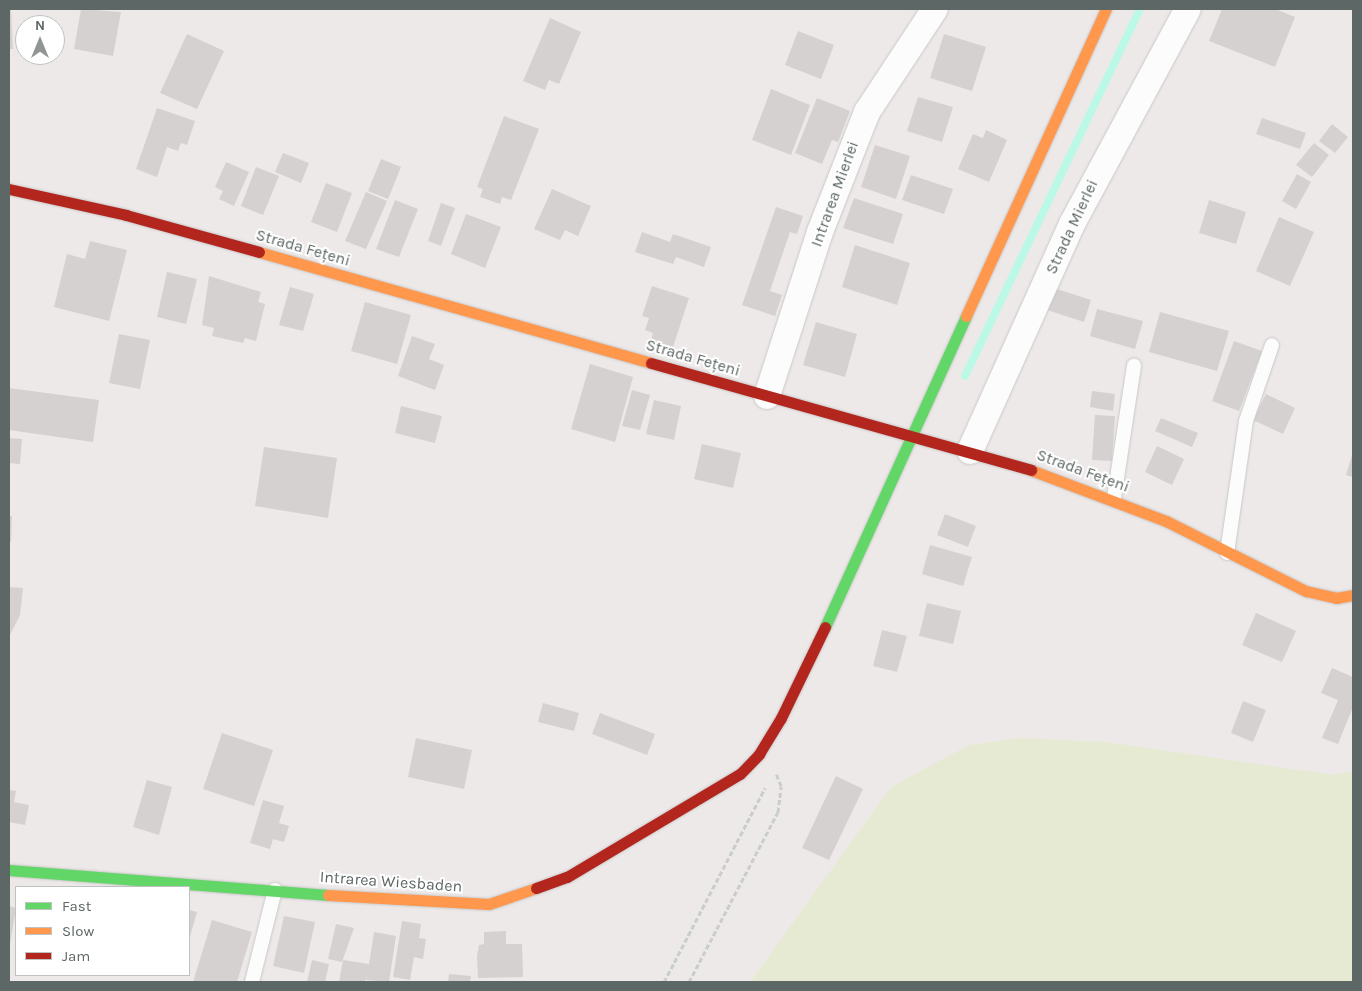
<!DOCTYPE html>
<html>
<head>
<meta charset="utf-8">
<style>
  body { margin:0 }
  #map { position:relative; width:1362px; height:991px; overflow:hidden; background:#eee9e9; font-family:Karla,sans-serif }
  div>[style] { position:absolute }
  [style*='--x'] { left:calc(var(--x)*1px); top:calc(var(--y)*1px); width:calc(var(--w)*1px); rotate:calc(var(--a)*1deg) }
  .green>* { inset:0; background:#e6ead3 }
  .stream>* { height:8px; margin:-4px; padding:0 4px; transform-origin:4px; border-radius:4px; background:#bcf8e6 }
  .building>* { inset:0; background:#d5d1d1 }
  .path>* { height:3px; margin-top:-1.5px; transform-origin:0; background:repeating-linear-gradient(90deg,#c9cfc8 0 5px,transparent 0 7.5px) }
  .roads { filter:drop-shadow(0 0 1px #c8c7c7) drop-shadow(0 0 1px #c8c7c7) }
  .lane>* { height:14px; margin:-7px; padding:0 7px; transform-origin:7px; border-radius:7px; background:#fcfcfc }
  .street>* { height:26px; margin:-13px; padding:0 13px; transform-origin:13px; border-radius:13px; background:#fcfcfc }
  .fast>* { height:11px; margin:-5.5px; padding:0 5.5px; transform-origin:5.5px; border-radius:5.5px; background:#63d668 }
  .slow>* { height:11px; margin:-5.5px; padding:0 5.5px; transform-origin:5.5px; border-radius:5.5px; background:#ff974d }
  .jam>* { height:11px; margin:-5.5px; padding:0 5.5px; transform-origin:5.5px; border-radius:5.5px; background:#b3261e }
  span { translate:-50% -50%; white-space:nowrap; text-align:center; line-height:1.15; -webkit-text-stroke:4px #fff; paint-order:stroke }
  .street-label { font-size:16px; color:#5d6765 }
  .frame { position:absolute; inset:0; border:10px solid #5d6765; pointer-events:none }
  .legend { position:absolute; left:15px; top:886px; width:175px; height:90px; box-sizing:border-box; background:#fff; border:1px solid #bec2c1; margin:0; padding:6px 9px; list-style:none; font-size:15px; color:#5d6765 }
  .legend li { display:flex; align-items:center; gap:10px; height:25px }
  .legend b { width:25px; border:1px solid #bec2c1 }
  .north { position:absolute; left:15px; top:15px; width:50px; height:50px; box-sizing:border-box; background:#fff; border:1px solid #bec2c1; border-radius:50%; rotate:0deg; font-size:14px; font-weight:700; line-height:20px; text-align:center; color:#5d6765 }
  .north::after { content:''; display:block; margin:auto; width:18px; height:22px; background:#909493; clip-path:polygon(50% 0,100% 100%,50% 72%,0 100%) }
</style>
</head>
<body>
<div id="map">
  <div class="green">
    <i style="clip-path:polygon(1019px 738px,1106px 742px,1334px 775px,1353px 771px,1353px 982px,750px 982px,891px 787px,969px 745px)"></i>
  </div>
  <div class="stream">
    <i style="--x:965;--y:376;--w:407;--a:-64.5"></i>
  </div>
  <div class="building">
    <i style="clip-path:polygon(9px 9px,11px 9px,13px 49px,9px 49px)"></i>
    <i style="clip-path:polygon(81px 9px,121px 12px,113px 56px,74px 49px)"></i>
    <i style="clip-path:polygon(1222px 9px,1275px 9px,1295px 17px,1275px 67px,1209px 41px)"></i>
    <i style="clip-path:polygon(550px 18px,581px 32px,559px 84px,549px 80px,545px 90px,523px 81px)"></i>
    <i style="clip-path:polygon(798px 31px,834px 45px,821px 79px,785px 65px)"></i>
    <i style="clip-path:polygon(187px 34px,224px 51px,197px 109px,160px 93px)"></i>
    <i style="clip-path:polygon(944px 34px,986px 47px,972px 91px,930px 78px)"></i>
    <i style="clip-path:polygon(771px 89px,810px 105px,791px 155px,752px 140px)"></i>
    <i style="clip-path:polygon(918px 97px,953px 107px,942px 142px,907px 131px)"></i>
    <i style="clip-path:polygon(817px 98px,850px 111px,838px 142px,832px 140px,822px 164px,795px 153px)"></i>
    <i style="clip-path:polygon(157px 108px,195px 121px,187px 145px,181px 143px,178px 151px,167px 147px,157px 177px,136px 169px)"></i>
    <i style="clip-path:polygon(504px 116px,539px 129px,511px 200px,502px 197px,500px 204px,480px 197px,483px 189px,477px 187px)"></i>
    <i style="clip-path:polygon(1262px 118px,1306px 133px,1300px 149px,1256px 134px)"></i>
    <i style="clip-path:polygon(1332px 124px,1348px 137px,1335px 153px,1319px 141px)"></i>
    <i style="clip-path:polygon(986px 130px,1007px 140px,989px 182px,958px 169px,973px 134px,983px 138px)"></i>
    <i style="clip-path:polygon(1314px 143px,1329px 155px,1312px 177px,1296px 165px)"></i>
    <i style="clip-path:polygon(875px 145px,910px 156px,896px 199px,861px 187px)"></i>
    <i style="clip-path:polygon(283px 153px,309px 163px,301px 183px,275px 172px)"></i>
    <i style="clip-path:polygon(381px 159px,401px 167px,388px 199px,368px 191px)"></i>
    <i style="clip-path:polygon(226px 162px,249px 172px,234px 206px,219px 199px,223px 191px,215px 187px)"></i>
    <i style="clip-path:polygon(256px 167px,279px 176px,263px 215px,241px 206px)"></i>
    <i style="clip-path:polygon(1297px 174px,1311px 182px,1296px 209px,1282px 201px)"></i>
    <i style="clip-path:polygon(911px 175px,953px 189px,944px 214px,902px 200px)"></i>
    <i style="clip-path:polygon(326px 183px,352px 193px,337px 232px,311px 222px)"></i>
    <i style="clip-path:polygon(552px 189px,591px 206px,578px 236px,565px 230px,560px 240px,534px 229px)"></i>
    <i style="clip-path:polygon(366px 192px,387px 201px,366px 249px,345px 241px)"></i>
    <i style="clip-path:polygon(854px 198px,903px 214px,893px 244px,843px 228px)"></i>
    <i style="clip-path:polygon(395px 200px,418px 209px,399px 257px,376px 249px)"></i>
    <i style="clip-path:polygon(1209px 200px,1246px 212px,1236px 244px,1199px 233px)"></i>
    <i style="clip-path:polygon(441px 203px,455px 208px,441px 246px,428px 241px)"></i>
    <i style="clip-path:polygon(776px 207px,803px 216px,797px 234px,790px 232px,770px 291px,782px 295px,775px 316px,742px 305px)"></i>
    <i style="clip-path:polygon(466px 214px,501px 227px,485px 268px,451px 254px)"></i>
    <i style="clip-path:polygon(1279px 217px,1314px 232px,1290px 286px,1256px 271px)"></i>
    <i style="clip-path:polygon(642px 232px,670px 242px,673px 234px,711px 247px,704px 267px,676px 257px,673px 264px,635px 252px)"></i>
    <i style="clip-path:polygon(90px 241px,127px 250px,109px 321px,54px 307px,67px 254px,85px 259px)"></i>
    <i style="clip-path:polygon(855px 245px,910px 263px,897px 305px,842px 287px)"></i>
    <i style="clip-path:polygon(167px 272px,197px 279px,186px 324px,157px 317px)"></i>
    <i style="clip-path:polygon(209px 276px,261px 292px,258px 302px,265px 304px,256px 341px,245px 338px,243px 343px,212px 336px,214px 328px,202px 325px)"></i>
    <i style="clip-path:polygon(652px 286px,689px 298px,673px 347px,651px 340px,653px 333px,645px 330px,649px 318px,642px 316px)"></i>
    <i style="clip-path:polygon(290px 287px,314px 294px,303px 331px,279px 325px)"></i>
    <i style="clip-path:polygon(1051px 287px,1091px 300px,1084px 322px,1044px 309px)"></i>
    <i style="clip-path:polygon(365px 302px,411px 315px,397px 364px,351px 351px)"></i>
    <i style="clip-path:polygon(1097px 309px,1143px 321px,1135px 349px,1090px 336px)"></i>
    <i style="clip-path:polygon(1160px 312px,1229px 331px,1217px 371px,1149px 352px)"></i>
    <i style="clip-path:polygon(816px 322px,857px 334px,845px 377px,803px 365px)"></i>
    <i style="clip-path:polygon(119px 334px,150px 340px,140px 389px,109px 383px)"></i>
    <i style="clip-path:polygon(412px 336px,435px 344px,429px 359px,444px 365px,435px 390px,398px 376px)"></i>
    <i style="clip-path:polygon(1234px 341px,1262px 351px,1239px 411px,1212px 401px)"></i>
    <i style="clip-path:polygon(590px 364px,633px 377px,615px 442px,571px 429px)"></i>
    <i style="clip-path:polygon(9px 388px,99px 400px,93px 442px,9px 430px)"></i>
    <i style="clip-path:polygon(632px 390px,650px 395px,640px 430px,622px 426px)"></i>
    <i style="clip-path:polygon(1092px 391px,1115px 394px,1113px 411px,1090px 407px)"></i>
    <i style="clip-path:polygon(1266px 394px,1295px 408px,1283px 434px,1253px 420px)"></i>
    <i style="clip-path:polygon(654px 400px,681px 406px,674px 440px,646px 434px)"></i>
    <i style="clip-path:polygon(401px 406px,442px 416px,435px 443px,395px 433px)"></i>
    <i style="clip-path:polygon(1095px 415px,1115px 416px,1112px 461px,1092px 460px)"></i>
    <i style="clip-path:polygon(1161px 418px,1198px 433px,1192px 447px,1155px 431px)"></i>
    <i style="clip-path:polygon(9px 438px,22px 439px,20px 464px,9px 463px)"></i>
    <i style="clip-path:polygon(702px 444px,741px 453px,733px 488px,694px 479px)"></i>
    <i style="clip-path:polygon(1157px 446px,1184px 459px,1172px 485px,1145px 472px)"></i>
    <i style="clip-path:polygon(264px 447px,337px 458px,328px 518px,255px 506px)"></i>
    <i style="clip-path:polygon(1353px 452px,1353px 477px,1346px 475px)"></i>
    <i style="clip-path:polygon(945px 514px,976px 526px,968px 547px,937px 535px)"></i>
    <i style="clip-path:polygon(9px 516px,12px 516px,11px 542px,9px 542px)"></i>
    <i style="clip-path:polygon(930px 545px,972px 557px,963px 586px,922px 574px)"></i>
    <i style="clip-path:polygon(9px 587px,23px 588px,20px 615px,9px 637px)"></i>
    <i style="clip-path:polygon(927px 603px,961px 611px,953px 644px,919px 636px)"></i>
    <i style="clip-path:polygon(1256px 613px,1296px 631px,1282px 662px,1242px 645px)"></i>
    <i style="clip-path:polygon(882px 630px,907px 636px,897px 672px,873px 666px)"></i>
    <i style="clip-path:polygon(1332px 668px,1353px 677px,1353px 707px,1338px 744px,1322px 738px,1338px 700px,1321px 693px)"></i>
    <i style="clip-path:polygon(1243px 701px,1266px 710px,1253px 742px,1231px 733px)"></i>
    <i style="clip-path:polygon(543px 703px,579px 713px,574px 731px,538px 722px)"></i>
    <i style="clip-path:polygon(600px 713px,655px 734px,647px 755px,592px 734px)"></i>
    <i style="clip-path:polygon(222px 733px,273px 750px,254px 806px,203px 789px)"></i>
    <i style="clip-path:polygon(416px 738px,472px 750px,464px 789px,408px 777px)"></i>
    <i style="clip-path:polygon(836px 776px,863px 789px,829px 860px,802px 848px)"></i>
    <i style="clip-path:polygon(147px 780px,172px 787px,159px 835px,133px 827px)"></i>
    <i style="clip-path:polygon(9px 790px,16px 791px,14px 802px,29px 805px,25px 825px,9px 822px)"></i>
    <i style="clip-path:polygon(263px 800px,284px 806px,279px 823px,289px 826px,284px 842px,273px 839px,270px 849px,250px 843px)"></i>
    <i style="clip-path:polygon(9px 906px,16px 908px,10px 944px,9px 944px)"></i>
    <i style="clip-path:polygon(189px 910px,197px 912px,189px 940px)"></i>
    <i style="clip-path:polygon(284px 916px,315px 922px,304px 973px,273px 966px)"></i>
    <i style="clip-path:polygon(212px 920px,252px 932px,237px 982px,193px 982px)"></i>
    <i style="clip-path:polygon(402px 921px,421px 924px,419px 938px,426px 939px,423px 959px,414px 957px,410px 980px,393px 977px)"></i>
    <i style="clip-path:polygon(336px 924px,354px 928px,342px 962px,328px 959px)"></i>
    <i style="clip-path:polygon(506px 931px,506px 944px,522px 944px,523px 977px,478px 978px,477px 956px,479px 945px,484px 944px,484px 932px)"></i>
    <i style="clip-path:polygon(374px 932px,396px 936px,389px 982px,366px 980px,367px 973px,365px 982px,339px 982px,343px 960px,369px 964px)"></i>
    <i style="clip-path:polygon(312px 960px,329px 964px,325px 982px,307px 982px)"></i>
    <i style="clip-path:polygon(449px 974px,471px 976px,470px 982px,448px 982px)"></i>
  </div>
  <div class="path">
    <i style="--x:664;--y:982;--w:219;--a:-62.5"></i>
    <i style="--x:689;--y:982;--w:192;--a:-62.4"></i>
    <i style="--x:778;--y:812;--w:26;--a:-83"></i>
    <i style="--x:781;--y:786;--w:14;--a:-111"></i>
  </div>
  <div class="roads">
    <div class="lane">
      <i style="--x:1114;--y:498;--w:134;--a:-81.4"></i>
      <i style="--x:1227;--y:553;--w:133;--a:-81.8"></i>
      <i style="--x:1246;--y:421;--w:80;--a:-71.1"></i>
      <i style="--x:252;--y:982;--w:95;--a:-76"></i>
    </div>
    <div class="street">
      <i style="--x:767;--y:396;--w:172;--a:-72.1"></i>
      <i style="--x:820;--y:232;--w:129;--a:-68.6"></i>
      <i style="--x:867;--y:112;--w:123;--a:-56.6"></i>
      <i style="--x:970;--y:451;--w:249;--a:-65.8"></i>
      <i style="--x:1072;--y:224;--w:244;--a:-61.7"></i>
    </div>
    <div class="fast">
      <i style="--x:825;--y:627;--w:341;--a:-65.6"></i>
      <i style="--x:9;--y:870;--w:320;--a:4.5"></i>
    </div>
    <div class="slow">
      <i style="--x:259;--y:252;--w:407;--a:15.8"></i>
      <i style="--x:966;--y:316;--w:337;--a:-65.5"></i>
      <i style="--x:1031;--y:470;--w:144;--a:20.7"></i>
      <i style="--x:1166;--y:521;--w:157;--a:26.6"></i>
      <i style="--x:1306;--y:591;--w:31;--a:13"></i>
      <i style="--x:1336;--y:598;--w:17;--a:-10"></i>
      <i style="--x:328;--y:895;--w:161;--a:3.2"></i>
      <i style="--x:489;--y:904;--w:50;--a:-18.8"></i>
    </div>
    <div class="jam">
      <i style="--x:9;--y:189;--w:120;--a:12.5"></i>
      <i style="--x:126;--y:215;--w:138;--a:15.5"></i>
      <i style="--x:651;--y:363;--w:395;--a:15.7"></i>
      <i style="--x:536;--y:888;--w:33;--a:-20"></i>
      <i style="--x:567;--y:877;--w:201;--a:-30.8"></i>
      <i style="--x:740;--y:774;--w:28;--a:-46"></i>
      <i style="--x:759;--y:754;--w:42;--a:-58.6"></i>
      <i style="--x:781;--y:718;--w:101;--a:-64.2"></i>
    </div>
  </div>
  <div class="street-label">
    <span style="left:835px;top:194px;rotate:-70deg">Intrarea Mierlei</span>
    <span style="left:1072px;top:227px;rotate:-65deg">Strada Mierlei</span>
    <span style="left:303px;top:248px;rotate:16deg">Strada Fețeni</span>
    <span style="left:693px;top:358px;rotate:16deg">Strada Fețeni</span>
    <span style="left:1083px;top:471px;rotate:20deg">Strada Fețeni</span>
    <span style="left:391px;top:882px;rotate:4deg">Intrarea Wiesbaden</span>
  </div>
  <div class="frame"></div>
  <ul class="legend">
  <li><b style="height:6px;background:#63d668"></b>Fast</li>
  <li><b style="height:6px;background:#ff974d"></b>Slow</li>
  <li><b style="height:6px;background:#b3261e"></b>Jam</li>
  </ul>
  <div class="north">N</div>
</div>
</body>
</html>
